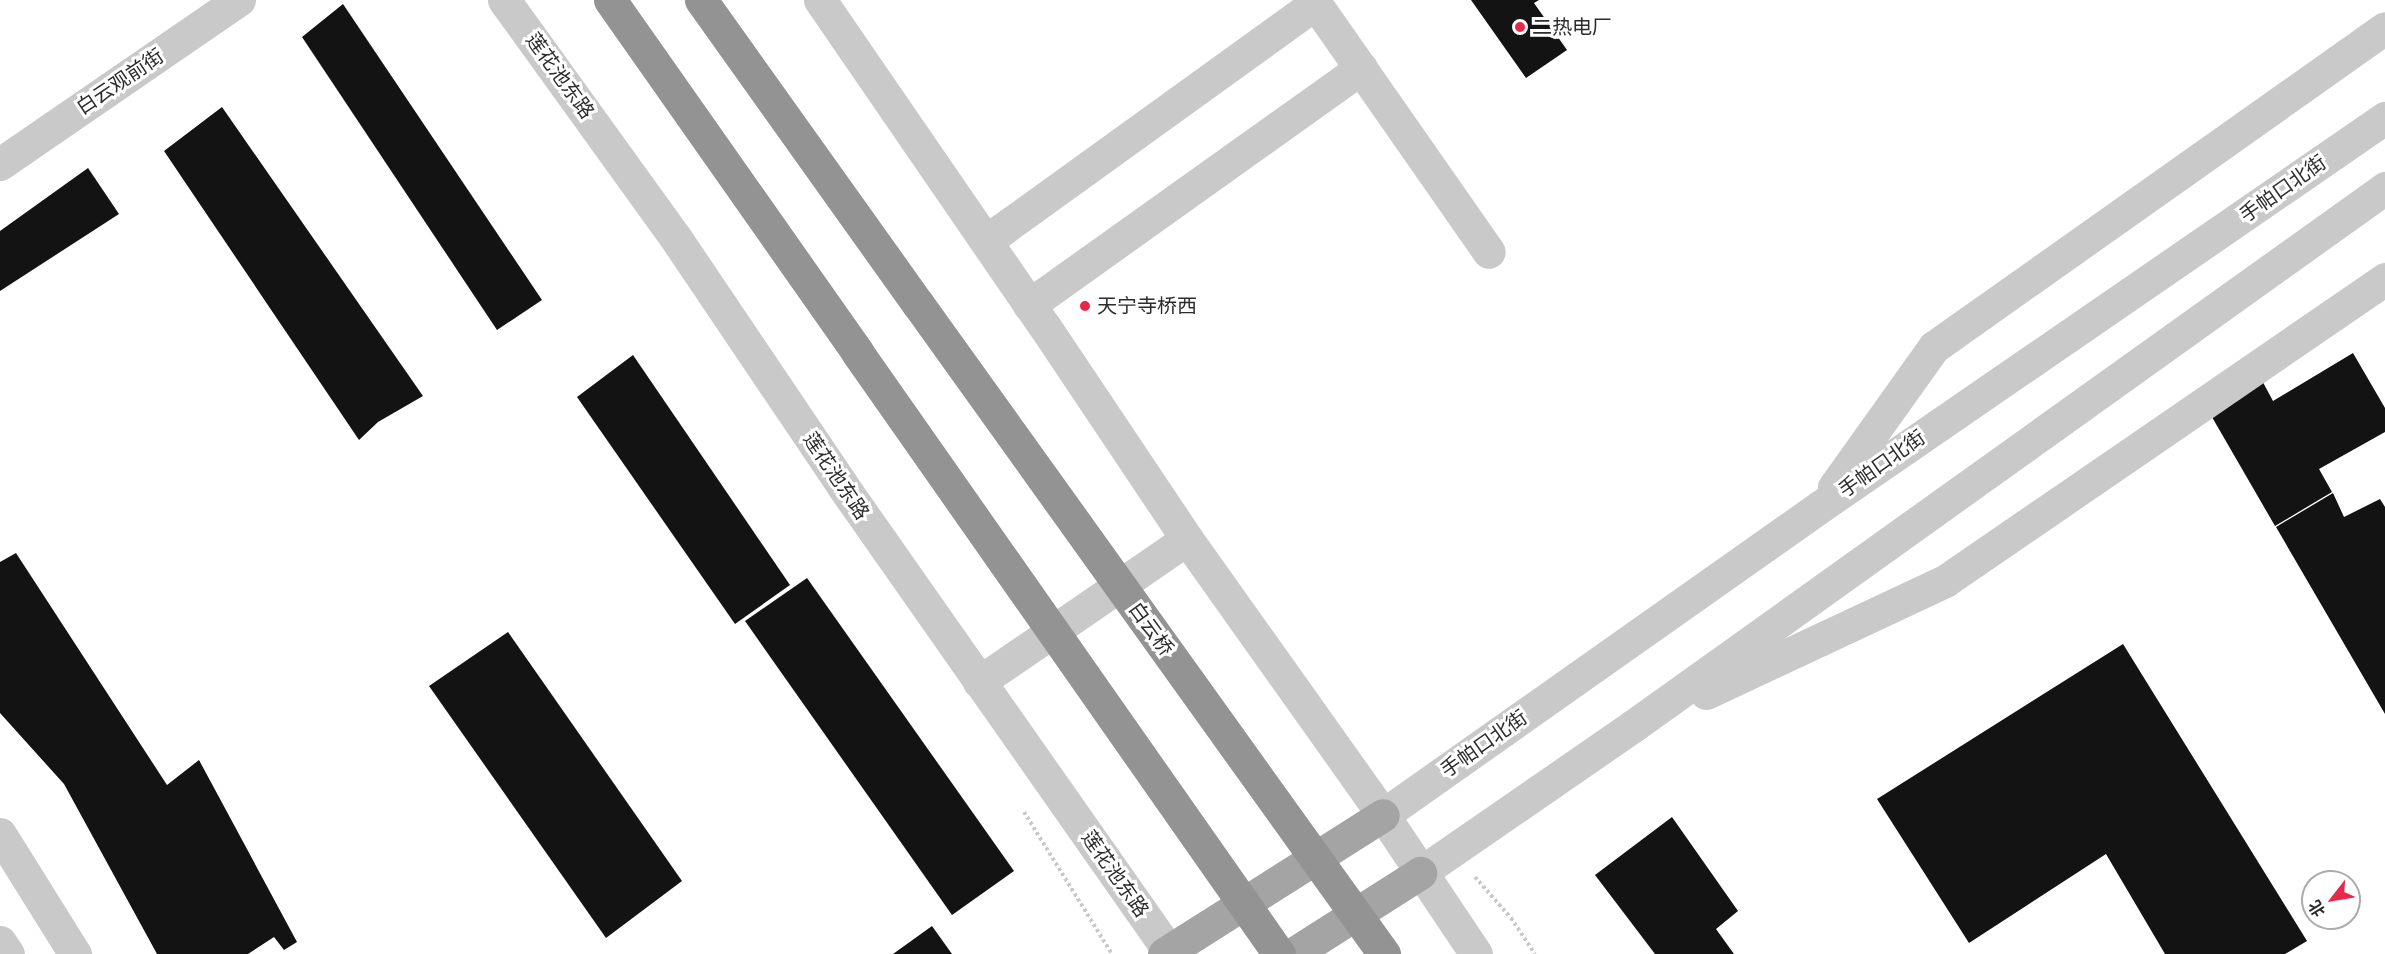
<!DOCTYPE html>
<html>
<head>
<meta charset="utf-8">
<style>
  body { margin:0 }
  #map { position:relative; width:2385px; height:954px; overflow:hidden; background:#fff; font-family:Karla,"Noto Sans SC",sans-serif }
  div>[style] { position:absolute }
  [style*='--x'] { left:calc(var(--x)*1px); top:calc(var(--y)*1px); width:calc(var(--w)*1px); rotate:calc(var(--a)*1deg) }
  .building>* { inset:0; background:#131313 }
  .path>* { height:4px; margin-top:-2px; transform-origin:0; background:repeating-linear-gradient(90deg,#c9c9c9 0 3px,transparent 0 6px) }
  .minor>* { height:33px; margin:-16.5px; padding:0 16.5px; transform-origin:16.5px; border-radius:16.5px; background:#c9c9c9 }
  .major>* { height:33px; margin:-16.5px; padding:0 16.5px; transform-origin:16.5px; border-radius:16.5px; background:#a4a4a4 }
  .highway>* { height:33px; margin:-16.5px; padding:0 16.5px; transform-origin:16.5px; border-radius:16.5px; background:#939393 }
  .highway-bridge>* { height:33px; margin:-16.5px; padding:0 16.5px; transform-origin:16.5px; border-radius:16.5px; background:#939393 }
  .dots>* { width:16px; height:16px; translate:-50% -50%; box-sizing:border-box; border:3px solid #fff; border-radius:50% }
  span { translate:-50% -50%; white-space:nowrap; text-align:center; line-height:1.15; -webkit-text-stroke:6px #fff; paint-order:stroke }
  .poi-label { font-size:20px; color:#2c2c2c }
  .left { translate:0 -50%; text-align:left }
  .street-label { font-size:20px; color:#2c2c2c }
  .north { position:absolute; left:2301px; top:870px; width:60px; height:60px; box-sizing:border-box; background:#fff; border:2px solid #ababab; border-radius:50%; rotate:239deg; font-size:16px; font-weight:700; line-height:24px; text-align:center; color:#2c2c2c }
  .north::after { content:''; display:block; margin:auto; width:21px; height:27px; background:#e82847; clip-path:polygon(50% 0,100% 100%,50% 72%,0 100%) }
</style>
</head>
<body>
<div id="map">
  <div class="building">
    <i style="clip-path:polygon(1471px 0,1539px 0,1534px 3px,1567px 50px,1526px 78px)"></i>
    <i style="clip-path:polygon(343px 4px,542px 300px,497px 330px,302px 37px)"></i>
    <i style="clip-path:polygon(222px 107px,423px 396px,378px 422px,359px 440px,164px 151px)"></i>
    <i style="clip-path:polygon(88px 168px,119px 214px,0 291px,0 231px)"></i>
    <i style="clip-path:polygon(2353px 353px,2385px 408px,2385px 432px,2319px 469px,2332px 492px,2275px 526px,2205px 405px,2258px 373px,2273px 401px)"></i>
    <i style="clip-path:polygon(633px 355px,790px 585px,735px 624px,577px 397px)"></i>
    <i style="clip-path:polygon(2333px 493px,2344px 517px,2380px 499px,2385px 507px,2385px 714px,2276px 527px)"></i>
    <i style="clip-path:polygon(16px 553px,167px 785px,199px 760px,297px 942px,284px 950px,274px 937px,248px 954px,157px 954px,64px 784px,0 713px,0 562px)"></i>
    <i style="clip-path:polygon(807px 578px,1014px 871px,952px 915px,745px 621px)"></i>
    <i style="clip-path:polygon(508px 632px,682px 881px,606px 938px,429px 686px)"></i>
    <i style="clip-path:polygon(2123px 644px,2307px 941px,2285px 954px,2165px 954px,2106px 854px,1969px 943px,1877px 799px)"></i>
    <i style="clip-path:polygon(1672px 817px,1738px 911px,1716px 929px,1734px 954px,1655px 954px,1595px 875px)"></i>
    <i style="clip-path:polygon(932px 926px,952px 954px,893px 954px)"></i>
  </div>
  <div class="path">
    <i style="--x:1024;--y:812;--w:167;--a:58.2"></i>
    <i style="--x:1475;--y:877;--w:55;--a:48.7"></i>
    <i style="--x:1511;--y:918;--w:43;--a:56.3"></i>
  </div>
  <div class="minor">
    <i style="--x:504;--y:0;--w:292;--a:54.2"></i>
    <i style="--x:675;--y:237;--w:299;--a:56"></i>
    <i style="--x:842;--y:485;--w:573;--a:54.95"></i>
    <i style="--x:820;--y:0;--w:397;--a:55.5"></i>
    <i style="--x:1045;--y:327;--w:255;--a:56.2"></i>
    <i style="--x:1187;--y:539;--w:339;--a:54.6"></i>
    <i style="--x:1383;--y:815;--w:167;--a:56.2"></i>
    <i style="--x:1313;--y:0;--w:307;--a:55.1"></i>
    <i style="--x:0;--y:164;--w:290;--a:-34.5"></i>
    <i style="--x:986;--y:241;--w:407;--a:-35.8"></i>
    <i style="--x:1029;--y:305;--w:408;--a:-35.5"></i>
    <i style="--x:1834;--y:487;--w:172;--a:-54.5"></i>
    <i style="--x:1934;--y:347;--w:552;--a:-35.27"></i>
    <i style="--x:979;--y:682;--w:252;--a:-34.5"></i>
    <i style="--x:1706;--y:693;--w:264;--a:-25.1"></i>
    <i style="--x:1945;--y:581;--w:534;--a:-34.46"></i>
    <i style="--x:1383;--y:815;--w:536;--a:-35.2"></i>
    <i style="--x:1821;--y:506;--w:685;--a:-34.53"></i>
    <i style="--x:0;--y:834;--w:142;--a:58"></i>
    <i style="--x:1420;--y:873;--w:259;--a:-34.6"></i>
    <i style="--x:1633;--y:726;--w:925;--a:-35.58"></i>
    <i style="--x:0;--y:942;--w:14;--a:56"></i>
  </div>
  <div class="major">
    <i style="--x:1164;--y:954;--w:259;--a:-32.4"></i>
    <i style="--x:1293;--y:954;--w:151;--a:-32.5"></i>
  </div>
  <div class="highway">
    <i style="--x:610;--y:0;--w:430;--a:54.9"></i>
    <i style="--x:701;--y:0;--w:374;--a:54.5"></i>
  </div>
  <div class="highway-bridge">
    <i style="--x:918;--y:304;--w:800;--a:54.36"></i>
    <i style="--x:857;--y:352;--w:735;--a:54.97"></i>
  </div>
  <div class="dots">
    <i style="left:1520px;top:27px;background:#e82847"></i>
    <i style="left:1085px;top:306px;background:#e82847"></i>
  </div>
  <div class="poi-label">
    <span class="left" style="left:1532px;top:27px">二热电厂</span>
    <span class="left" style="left:1097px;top:306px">天宁寺桥西</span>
  </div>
  <div class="street-label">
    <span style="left:560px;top:76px;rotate:54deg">莲花池东路</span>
    <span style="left:120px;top:82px;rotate:-34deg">白云观前街</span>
    <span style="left:2283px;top:189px;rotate:-35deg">手帕口北街</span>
    <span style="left:1882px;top:464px;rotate:-35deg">手帕口北街</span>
    <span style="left:836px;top:476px;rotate:56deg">莲花池东路</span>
    <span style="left:1151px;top:629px;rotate:54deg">白云桥</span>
    <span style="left:1484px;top:744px;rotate:-35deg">手帕口北街</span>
    <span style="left:1115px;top:874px;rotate:55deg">莲花池东路</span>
  </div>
  <div class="north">北</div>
</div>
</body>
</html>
